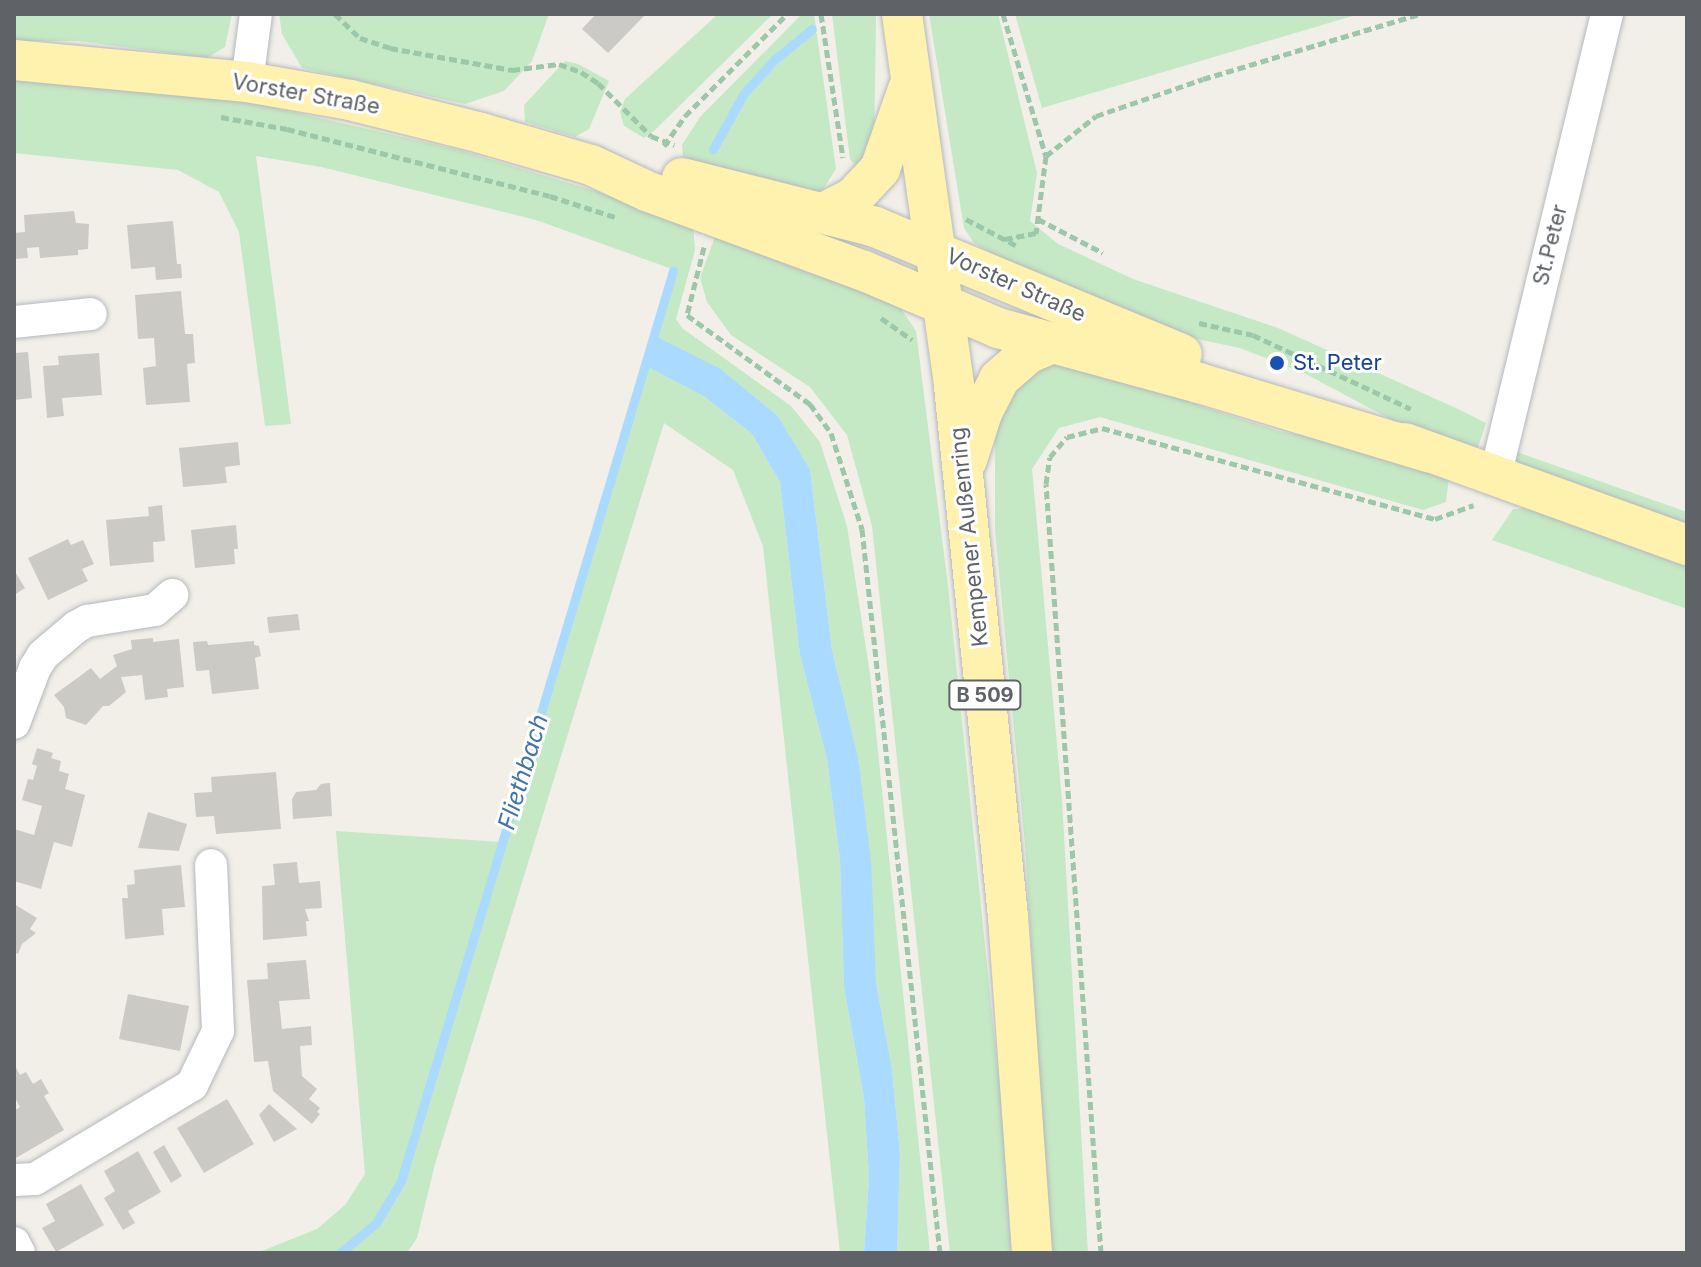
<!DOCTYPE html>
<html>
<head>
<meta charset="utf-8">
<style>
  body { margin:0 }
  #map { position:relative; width:1701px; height:1267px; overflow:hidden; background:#f1efe8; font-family:Inter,sans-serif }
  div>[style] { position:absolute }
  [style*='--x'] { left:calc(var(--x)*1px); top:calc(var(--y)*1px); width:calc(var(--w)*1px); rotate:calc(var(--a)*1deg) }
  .green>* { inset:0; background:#c5e8c5 }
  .water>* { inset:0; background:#aadaff }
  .stream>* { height:9px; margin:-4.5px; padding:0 4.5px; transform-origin:4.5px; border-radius:4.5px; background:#aadaff }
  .building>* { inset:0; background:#cccac5 }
  .path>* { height:5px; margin-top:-2.5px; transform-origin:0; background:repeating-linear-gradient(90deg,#9cc7a9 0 8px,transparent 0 12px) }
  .roads { filter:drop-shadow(0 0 2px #b5b8bc) drop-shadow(0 0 2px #b5b8bc) }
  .minor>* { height:32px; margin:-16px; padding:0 16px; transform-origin:16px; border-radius:16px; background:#fff }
  .major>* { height:40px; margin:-20px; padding:0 20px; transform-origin:20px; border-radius:20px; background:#fff2af }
  .dots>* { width:22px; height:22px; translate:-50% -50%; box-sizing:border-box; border:4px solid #fff; border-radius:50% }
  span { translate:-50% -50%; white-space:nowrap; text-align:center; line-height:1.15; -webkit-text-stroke:6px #fff; paint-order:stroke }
  .shield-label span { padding:2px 6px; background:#fff; border:2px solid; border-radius:6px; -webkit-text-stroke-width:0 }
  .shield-label { font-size:20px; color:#5f6368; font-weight:700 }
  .street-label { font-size:22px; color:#5f6368 }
  .transit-label { font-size:22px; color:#164399 }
  .left { translate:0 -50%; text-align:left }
  .water-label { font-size:24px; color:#4174aa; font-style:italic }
  .frame { position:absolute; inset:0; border:16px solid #5f6368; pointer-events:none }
</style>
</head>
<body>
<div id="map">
  <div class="green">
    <i style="clip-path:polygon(14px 14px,232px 14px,225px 47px,207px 58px,78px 41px,14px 41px)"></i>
    <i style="clip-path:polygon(279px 14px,549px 14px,532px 61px,504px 91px,465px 104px,302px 68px,282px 34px)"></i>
    <i style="clip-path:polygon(718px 14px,773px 14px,655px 130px,644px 138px,624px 126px,620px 112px,625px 99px)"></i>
    <i style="clip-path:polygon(802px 14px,814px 14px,836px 169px,816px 200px,684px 167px,682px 145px,700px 117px)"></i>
    <i style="clip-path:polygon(832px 14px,876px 14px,874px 149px,860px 172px,850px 159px)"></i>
    <i style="clip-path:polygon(929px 14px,998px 14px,1037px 173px,1030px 221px,1058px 244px,1133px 279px,1278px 328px,1458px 409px,1486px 423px,1476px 453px,1405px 427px,1304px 373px,1240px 348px,1183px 336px,1023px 271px,974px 243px,964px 228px)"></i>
    <i style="clip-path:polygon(1015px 14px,1359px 14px,1042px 108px)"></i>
    <i style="clip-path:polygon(565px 61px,578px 64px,609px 81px,589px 129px,575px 137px,525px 122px,524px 105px)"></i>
    <i style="clip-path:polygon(14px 79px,160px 88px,267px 106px,459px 150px,682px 217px,693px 225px,695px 250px,676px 319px,682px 328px,791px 406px,820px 442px,847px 526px,870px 674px,930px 1253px,897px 1253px,900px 1154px,892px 1069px,876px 982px,858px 757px,832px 650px,810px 469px,778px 416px,721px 369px,648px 367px,705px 397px,752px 434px,780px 482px,800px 655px,827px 759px,840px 859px,844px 987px,864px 1098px,869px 1177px,864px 1253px,840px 1253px,763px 546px,733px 470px,664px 423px,435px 1164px,417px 1238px,407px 1253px,257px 1253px,317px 1229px,345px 1205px,365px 1174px,336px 831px,501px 842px,672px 269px,536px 220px,321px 167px,256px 156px,291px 424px,265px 426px,239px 232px,219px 192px,178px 170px,14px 153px)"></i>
    <i style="clip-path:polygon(717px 231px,900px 307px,916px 331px,948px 586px,1004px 1130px,1011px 1253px,950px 1253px,872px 526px,847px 435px,810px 387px,731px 335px,707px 302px,700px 278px)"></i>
    <i style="clip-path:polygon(1043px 360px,1104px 368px,1209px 409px,1282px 432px,1357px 444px,1449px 477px,1446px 502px,1423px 510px,1100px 417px,1059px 428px,1032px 469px,1062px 800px,1088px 1253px,1050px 1253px,1025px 845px,995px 530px,995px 440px,1001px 394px)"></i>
    <i style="clip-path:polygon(1511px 450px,1687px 512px,1687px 531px,1515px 470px)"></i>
    <i style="clip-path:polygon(1529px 508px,1687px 563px,1687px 609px,1492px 540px,1513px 509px)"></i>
  </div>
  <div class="water">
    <i style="clip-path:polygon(657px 337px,721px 369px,778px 416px,810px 469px,832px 650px,858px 757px,871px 861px,876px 982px,892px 1069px,900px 1154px,897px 1253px,864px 1253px,869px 1177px,864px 1098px,844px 987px,840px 859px,827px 759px,800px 655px,780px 482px,752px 434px,705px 397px,648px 367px)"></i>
  </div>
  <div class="stream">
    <i style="--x:713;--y:149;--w:64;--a:-61"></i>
    <i style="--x:744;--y:93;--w:45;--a:-47.7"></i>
    <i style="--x:774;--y:60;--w:49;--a:-39.2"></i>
    <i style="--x:340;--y:1253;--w:47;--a:-39.8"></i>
    <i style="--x:376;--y:1223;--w:49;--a:-59.2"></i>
    <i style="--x:401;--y:1181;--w:950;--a:-73.36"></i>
  </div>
  <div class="building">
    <i style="clip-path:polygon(596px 14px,646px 14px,608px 53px,582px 29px)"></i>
    <i style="clip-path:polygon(74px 211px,76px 223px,89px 224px,88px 249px,78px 250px,78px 255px,40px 258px,39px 247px,27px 248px,28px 258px,14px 259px,14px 233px,25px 232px,24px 215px)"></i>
    <i style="clip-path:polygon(173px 221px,177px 264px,181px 264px,182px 278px,156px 280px,155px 267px,131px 269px,127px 225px)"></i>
    <i style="clip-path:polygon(181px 291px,185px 334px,193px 334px,195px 363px,187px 364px,190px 402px,146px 405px,143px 368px,156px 366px,154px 338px,138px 339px,135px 295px)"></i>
    <i style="clip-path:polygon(28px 352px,32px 398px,14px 400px,14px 353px)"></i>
    <i style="clip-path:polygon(99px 353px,102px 395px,62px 398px,64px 416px,47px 418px,43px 366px,59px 365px,58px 356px)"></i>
    <i style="clip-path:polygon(238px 442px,240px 465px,225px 467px,227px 483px,183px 487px,179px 448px)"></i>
    <i style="clip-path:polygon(162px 505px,165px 541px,153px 542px,154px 562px,110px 566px,106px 520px,149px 516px,148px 507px)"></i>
    <i style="clip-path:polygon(236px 525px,238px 549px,234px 549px,235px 564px,195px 568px,191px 530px)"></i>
    <i style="clip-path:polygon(68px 539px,71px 545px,83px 540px,94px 564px,82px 569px,88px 581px,48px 600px,28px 558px)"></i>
    <i style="clip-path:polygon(14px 570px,25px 588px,14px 595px)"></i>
    <i style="clip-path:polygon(298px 614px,300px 630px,269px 633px,267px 617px)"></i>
    <i style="clip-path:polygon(153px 638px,153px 642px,179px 639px,184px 687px,167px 689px,168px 697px,145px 700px,142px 675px,121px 677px,126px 692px,109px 706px,103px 706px,86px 725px,66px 718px,64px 707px,54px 695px,91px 668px,100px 679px,117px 666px,113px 655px,132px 649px,131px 640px)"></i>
    <i style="clip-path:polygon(207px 641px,208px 645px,254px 641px,254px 645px,259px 646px,261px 656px,255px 658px,259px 689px,212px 694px,209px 670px,196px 671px,193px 642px)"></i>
    <i style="clip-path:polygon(37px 748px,53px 753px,51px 758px,61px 761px,59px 771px,69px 774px,65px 789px,85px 795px,72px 847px,54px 842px,41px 889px,14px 881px,14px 829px,34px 835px,42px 806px,22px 800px,28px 779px,33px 780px,37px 766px,32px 764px)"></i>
    <i style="clip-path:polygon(276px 772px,281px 829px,216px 834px,214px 816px,196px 817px,194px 793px,212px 792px,211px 777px)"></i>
    <i style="clip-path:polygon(330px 783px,332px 816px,293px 819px,292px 799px,296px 792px,316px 790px,321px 784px)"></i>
    <i style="clip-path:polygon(148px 812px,187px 824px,179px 851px,138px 848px)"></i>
    <i style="clip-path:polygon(297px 862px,299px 883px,320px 881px,322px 908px,305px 909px,309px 921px,306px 921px,307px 936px,263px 940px,262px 886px,275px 885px,273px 864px)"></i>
    <i style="clip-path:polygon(181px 865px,185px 907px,162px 909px,164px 935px,125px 939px,122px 898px,128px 898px,127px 885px,135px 884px,134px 870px)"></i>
    <i style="clip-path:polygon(14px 904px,37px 918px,30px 929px,36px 933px,22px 944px,18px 954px,14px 952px)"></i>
    <i style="clip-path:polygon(306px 960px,310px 999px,279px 1001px,282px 1029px,311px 1026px,312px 1045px,300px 1046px,302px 1076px,317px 1089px,309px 1099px,320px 1108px,317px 1112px,320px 1114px,312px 1124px,273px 1091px,268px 1061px,254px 1062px,247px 980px,268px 979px,267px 963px)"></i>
    <i style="clip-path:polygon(128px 994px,189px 1006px,180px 1051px,119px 1039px)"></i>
    <i style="clip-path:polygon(14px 1064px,20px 1075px,26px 1072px,33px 1084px,41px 1079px,49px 1093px,44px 1096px,64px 1130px,16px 1158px,14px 1111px,20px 1107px,14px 1096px)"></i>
    <i style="clip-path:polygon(227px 1099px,254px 1144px,204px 1173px,177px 1128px)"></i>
    <i style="clip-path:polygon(269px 1104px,297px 1129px,274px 1142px,259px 1115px)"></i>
    <i style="clip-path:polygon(164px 1145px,182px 1176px,171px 1183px,153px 1152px)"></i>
    <i style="clip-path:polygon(138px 1151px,161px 1192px,128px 1211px,135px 1223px,123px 1230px,104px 1198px,115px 1191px,104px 1171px)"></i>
    <i style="clip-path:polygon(81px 1184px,104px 1225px,56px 1252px,42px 1228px,55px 1221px,46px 1204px)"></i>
  </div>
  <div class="path">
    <i style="--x:335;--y:14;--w:35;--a:44"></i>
    <i style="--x:360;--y:38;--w:32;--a:18"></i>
    <i style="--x:390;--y:48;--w:124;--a:10.2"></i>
    <i style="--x:512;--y:70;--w:47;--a:-7.3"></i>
    <i style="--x:559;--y:64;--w:23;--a:20"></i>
    <i style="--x:581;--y:72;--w:20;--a:33"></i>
    <i style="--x:598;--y:83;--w:75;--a:45"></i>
    <i style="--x:651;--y:136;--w:25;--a:21"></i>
    <i style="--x:821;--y:14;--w:145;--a:81.3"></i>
    <i style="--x:1003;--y:14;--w:148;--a:73.2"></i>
    <i style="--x:1046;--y:156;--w:78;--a:97.4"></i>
    <i style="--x:1036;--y:233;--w:33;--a:169"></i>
    <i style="--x:221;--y:117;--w:67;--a:10.3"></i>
    <i style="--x:287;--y:129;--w:271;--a:14.3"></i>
    <i style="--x:550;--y:196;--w:71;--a:17.9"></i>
    <i style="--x:664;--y:146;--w:37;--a:-55"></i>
    <i style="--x:685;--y:116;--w:144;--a:-45"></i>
    <i style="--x:1046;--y:156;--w:64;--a:-38.7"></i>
    <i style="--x:1096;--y:116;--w:113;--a:-19.1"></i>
    <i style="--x:1203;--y:79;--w:227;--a:-16.7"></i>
    <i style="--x:966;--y:219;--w:58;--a:27.9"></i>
    <i style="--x:1038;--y:219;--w:73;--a:27.6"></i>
    <i style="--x:704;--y:247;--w:70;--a:104"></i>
    <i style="--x:687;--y:315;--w:152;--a:35.9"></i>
    <i style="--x:810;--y:404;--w:36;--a:54"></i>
    <i style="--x:831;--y:433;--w:101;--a:72.1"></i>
    <i style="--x:862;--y:529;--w:728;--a:83.85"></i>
    <i style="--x:881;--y:318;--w:38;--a:35"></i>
    <i style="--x:1199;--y:323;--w:55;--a:12.5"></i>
    <i style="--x:1253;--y:335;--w:174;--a:25.1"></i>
    <i style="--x:1101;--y:1253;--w:771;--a:-94.09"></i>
    <i style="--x:1046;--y:484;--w:27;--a:-82"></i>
    <i style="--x:1050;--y:457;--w:26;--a:-50"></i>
    <i style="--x:1067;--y:437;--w:36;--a:-14"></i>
    <i style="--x:1102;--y:428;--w:345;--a:15.3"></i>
    <i style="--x:1435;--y:519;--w:41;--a:-19.7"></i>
  </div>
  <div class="roads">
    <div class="minor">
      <i style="--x:247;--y:82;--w:69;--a:-82.5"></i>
      <i style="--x:14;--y:322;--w:77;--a:-5.9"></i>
      <i style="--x:1495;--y:477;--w:476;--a:-76.4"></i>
      <i style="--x:14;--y:723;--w:59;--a:-69.1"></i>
      <i style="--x:35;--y:668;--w:15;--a:-58"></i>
      <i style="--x:43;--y:655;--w:43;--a:-40.3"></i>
      <i style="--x:76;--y:627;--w:13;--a:-29"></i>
      <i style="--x:87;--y:621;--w:69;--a:-9.2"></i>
      <i style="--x:155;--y:610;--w:23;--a:-41"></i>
      <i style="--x:14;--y:1180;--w:21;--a:-3"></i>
      <i style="--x:35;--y:1179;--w:183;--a:-30.9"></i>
      <i style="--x:192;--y:1085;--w:60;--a:-64.3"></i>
      <i style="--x:218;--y:1031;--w:166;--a:-92.4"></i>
      <i style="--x:14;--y:1243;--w:11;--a:63"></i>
    </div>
    <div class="major">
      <i style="--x:902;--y:14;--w:376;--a:82"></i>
      <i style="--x:954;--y:386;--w:534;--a:84.19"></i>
      <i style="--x:1008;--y:917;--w:337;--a:85.9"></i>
      <i style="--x:14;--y:60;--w:234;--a:5.4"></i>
      <i style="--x:247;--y:82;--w:105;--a:9.9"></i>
      <i style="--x:350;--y:100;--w:135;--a:14.1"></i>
      <i style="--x:481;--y:133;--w:115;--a:16.2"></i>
      <i style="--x:591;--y:165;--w:64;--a:25"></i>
      <i style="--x:649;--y:192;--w:229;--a:20.2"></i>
      <i style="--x:864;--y:271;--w:146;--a:23"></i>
      <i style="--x:998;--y:328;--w:208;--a:15.3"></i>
      <i style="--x:1199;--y:383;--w:239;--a:16.8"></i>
      <i style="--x:682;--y:178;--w:199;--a:14.2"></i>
      <i style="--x:875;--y:227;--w:332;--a:22.5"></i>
      <i style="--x:823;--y:213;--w:34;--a:-27"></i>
      <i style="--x:853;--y:198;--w:40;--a:-47"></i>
      <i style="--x:880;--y:169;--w:85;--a:-70.7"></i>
      <i style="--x:1405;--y:443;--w:300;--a:19.9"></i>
      <i style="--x:967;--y:460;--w:49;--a:-72.3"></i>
      <i style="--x:982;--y:413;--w:38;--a:-63"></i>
      <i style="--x:999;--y:379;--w:40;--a:-41"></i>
      <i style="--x:1029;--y:353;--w:28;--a:-23"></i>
    </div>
  </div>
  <div class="dots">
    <i style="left:1277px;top:363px;background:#1a4fb4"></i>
  </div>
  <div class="shield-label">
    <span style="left:985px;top:695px">B 509</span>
  </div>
  <div class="street-label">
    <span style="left:306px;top:94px;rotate:10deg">Vorster Straße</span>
    <span style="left:1550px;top:245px;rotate:-76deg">St.Peter</span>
    <span style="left:1016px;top:285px;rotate:24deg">Vorster Straße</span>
    <span style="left:969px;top:537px;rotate:-96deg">Kempener Außenring</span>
  </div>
  <div class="transit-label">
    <span class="left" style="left:1293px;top:363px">St. Peter</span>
  </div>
  <div class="water-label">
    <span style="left:523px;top:772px;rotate:-73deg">Fliethbach</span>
  </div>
  <div class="frame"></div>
</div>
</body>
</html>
